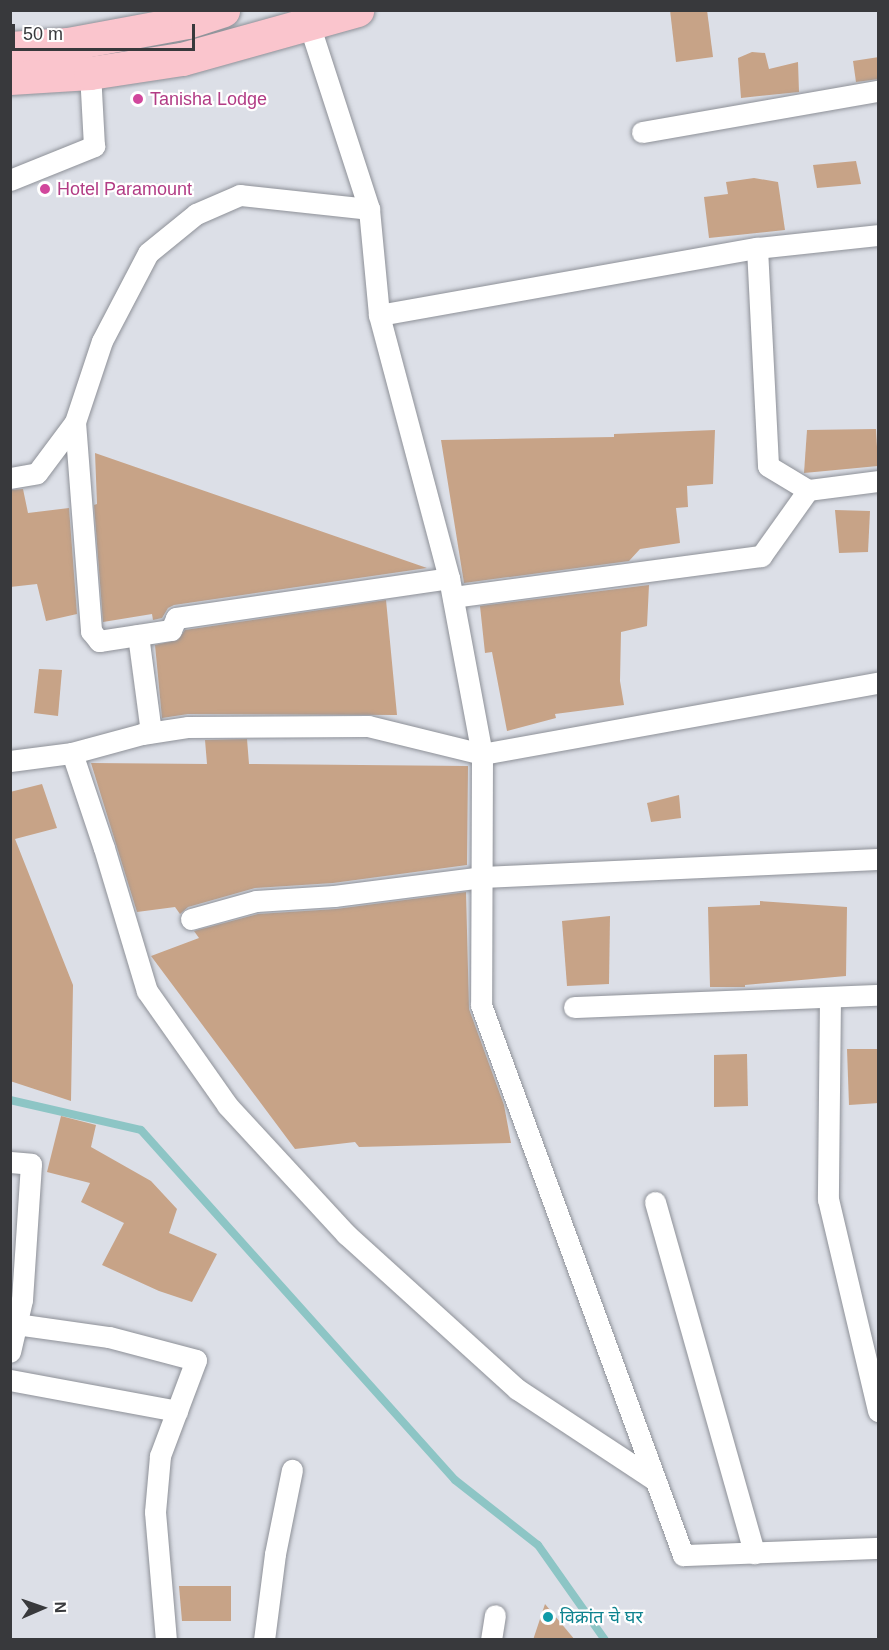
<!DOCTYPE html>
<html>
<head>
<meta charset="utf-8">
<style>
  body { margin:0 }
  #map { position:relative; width:889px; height:1650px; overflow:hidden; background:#dcdfe7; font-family:Arial,"Noto Sans Devanagari",sans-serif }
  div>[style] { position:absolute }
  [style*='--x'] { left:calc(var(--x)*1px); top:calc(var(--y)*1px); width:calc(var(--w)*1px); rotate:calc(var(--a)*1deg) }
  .stream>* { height:8px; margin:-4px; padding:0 4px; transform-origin:4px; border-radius:4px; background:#8dc5c5 }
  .building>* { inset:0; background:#c7a387 }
  .roads { filter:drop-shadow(0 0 2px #8e9198) drop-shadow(0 0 2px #8e9198) }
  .minor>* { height:21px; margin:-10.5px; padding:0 10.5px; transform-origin:10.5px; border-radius:10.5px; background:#fff }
  .primary>* { height:33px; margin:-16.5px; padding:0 16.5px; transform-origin:16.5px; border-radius:16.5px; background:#fac5cd }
  .dots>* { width:16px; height:16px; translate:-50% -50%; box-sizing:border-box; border:3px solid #fff; border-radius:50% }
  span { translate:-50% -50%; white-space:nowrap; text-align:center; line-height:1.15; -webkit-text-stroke:4.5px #fff; paint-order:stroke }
  .hotel-label { font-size:18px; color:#b23c85 }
  .left { translate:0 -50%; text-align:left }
  .culture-label { font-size:18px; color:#0d838f }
  .frame { position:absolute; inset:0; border:12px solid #38393c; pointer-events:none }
  .north { position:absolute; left:12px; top:1578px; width:60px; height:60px; -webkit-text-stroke:4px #fff; paint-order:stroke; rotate:88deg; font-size:16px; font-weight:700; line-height:24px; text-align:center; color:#38393c }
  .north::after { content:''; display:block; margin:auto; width:21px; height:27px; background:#38393c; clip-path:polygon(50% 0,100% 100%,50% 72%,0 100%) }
  .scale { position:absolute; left:12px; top:24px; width:183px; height:27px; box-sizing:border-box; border:3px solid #38393c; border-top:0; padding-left:8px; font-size:18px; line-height:21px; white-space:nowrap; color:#38393c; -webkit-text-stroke:4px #fff; paint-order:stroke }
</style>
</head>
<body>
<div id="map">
  <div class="stream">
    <i style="--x:10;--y:1100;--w:134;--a:12.9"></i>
    <i style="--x:141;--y:1130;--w:470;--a:48.1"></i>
    <i style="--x:455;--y:1480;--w:105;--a:38.1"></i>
    <i style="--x:538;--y:1545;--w:116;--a:54.8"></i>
  </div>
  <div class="building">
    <i style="clip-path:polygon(670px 10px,707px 10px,713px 57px,676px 62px)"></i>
    <i style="clip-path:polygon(752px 52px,765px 53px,769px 69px,798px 62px,799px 92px,741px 98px,738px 58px)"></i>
    <i style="clip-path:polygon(879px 57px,879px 79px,856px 82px,853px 61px)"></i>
    <i style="clip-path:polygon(856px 161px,861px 184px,817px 188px,813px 165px)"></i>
    <i style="clip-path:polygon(754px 178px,778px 182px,785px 230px,709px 238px,704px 197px,728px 194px,726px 182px)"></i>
    <i style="clip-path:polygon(876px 429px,878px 466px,804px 473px,807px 430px)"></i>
    <i style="clip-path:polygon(715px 430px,713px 484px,687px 486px,688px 507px,676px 508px,680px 543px,640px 549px,629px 561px,464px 583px,441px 440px,614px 437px,614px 434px)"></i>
    <i style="clip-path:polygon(95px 453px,427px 568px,174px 605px,168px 608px,162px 618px,153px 620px,152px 614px,103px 622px,94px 505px,97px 504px)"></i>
    <i style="clip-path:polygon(23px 489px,28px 513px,69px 508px,77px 614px,46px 621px,37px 584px,10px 587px,10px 490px)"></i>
    <i style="clip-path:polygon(835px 510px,870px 511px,868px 552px,839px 553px)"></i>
    <i style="clip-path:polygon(649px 585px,647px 626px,621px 632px,620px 681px,624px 705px,555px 714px,556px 718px,507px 731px,492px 652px,485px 653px,480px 606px)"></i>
    <i style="clip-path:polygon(386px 600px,397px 715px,188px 714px,162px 718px,155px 645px,178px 640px,185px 630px)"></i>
    <i style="clip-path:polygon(39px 669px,62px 670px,58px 716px,34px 713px)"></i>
    <i style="clip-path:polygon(247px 739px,249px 764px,468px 766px,467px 865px,333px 883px,255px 888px,188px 907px,180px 914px,175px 907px,137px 912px,91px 763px,207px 764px,205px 740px)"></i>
    <i style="clip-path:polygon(42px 784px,57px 828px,15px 839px,73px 985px,71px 1101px,10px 1081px,10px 792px)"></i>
    <i style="clip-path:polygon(679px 795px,681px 818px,651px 822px,647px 803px)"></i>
    <i style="clip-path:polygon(466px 892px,469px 1009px,504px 1105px,511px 1143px,359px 1147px,355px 1142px,295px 1149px,151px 956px,199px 938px,194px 931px,258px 914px,336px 909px)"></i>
    <i style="clip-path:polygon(760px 901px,847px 907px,846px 976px,745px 985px,745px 987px,710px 987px,708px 907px,760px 905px)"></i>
    <i style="clip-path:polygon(610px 916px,609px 984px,567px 986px,562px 921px)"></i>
    <i style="clip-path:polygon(847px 1049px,879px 1049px,879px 1103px,849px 1105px)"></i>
    <i style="clip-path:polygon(747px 1054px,748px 1106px,714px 1107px,714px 1055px)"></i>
    <i style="clip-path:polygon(61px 1116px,96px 1125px,91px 1147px,151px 1181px,177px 1209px,169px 1233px,217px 1254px,192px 1302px,159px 1291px,102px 1265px,124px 1223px,81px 1202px,90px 1183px,47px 1172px)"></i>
    <i style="clip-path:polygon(179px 1586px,231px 1586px,231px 1621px,182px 1621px)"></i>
    <i style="clip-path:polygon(545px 1604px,575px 1640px,533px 1640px)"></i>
  </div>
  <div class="roads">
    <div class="minor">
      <i style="--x:309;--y:24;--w:194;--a:72"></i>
      <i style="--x:369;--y:209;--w:106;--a:84.6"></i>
      <i style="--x:379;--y:315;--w:272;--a:75.1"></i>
      <i style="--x:449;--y:578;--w:179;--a:79.4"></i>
      <i style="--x:482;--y:754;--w:251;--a:90.2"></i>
      <i style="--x:481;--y:1005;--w:586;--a:69.83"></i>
      <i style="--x:683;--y:1555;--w:195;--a:-2.1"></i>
      <i style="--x:642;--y:132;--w:240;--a:-9.9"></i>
      <i style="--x:10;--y:180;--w:91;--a:-22"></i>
      <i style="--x:94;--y:146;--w:73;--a:-93.1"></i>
      <i style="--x:757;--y:248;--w:218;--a:87.1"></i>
      <i style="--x:768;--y:466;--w:47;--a:31"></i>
      <i style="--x:808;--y:490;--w:71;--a:-7.3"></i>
      <i style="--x:379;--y:315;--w:384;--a:-10.1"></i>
      <i style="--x:757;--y:248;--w:122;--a:-6.1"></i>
      <i style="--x:75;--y:422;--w:210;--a:85.6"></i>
      <i style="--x:91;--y:631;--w:13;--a:51"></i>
      <i style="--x:99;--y:641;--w:73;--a:-8.7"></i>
      <i style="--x:171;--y:630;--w:13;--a:-67"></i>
      <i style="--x:176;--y:618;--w:276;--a:-8.3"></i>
      <i style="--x:10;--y:478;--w:27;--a:-10"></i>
      <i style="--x:37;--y:473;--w:64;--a:-53.3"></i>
      <i style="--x:75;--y:422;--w:85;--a:-71.6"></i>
      <i style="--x:102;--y:341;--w:99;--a:-62.4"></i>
      <i style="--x:148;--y:253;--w:62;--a:-39.1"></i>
      <i style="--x:196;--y:214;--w:48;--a:-23.4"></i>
      <i style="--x:240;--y:195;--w:130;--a:6.2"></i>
      <i style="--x:453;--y:597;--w:311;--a:-7.6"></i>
      <i style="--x:761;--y:556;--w:81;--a:-54.5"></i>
      <i style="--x:138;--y:635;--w:98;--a:82.4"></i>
      <i style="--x:72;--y:753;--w:100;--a:71.4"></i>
      <i style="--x:104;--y:848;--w:149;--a:73.3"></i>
      <i style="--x:147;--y:991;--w:139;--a:54.9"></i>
      <i style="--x:227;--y:1105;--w:176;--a:47.3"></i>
      <i style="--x:346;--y:1234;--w:231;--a:42.2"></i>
      <i style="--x:517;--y:1389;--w:165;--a:33.4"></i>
      <i style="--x:10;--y:761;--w:63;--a:-7.4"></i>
      <i style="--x:72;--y:753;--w:73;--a:-15.2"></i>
      <i style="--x:142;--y:734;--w:47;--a:-8.7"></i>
      <i style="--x:188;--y:727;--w:180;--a:-0.3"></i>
      <i style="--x:368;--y:726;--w:117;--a:13.8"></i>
      <i style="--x:482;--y:754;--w:402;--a:-10.2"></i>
      <i style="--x:191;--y:919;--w:67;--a:-15.5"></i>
      <i style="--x:256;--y:901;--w:78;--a:-3.7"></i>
      <i style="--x:334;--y:896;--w:149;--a:-7.3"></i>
      <i style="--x:482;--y:877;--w:396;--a:-2.6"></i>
      <i style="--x:830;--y:997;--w:202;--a:90.6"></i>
      <i style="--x:828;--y:1199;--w:218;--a:76.7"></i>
      <i style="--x:574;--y:1007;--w:304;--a:-2.3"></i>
      <i style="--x:10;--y:1162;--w:21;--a:5"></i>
      <i style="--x:31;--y:1164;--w:136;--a:93.8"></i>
      <i style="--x:22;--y:1300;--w:53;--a:103"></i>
      <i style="--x:655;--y:1202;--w:365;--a:74.2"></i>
      <i style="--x:16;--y:1324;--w:94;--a:8"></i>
      <i style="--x:109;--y:1337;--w:90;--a:14.8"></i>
      <i style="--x:196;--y:1360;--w:103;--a:110.6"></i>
      <i style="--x:160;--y:1456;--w:56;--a:95.1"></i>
      <i style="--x:155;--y:1512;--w:128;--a:85.1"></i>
      <i style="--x:10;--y:1380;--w:170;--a:10.5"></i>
      <i style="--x:264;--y:1640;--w:87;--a:-82.7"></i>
      <i style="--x:275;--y:1554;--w:86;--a:-78.6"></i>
      <i style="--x:491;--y:1640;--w:25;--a:-81"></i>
    </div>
    <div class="primary">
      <i style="--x:10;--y:48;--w:58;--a:-3.9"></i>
      <i style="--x:68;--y:44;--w:121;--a:-10.5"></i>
      <i style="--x:187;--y:22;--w:38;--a:-18"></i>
      <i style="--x:10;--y:78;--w:80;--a:-3.6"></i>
      <i style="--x:90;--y:73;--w:93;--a:-8.7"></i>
      <i style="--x:182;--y:59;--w:182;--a:-15.6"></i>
    </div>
  </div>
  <div class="dots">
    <i style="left:138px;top:99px;background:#d1479c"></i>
    <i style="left:45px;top:189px;background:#d1479c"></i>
    <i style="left:548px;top:1617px;background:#0f9aa8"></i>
  </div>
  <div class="hotel-label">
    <span class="left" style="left:150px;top:99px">Tanisha Lodge</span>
    <span class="left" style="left:57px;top:189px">Hotel Paramount</span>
  </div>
  <div class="culture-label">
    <span class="left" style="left:560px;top:1617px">विक्रांत चे घर</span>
  </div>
  <div class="frame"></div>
  <div class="north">N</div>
  <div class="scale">50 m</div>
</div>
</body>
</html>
